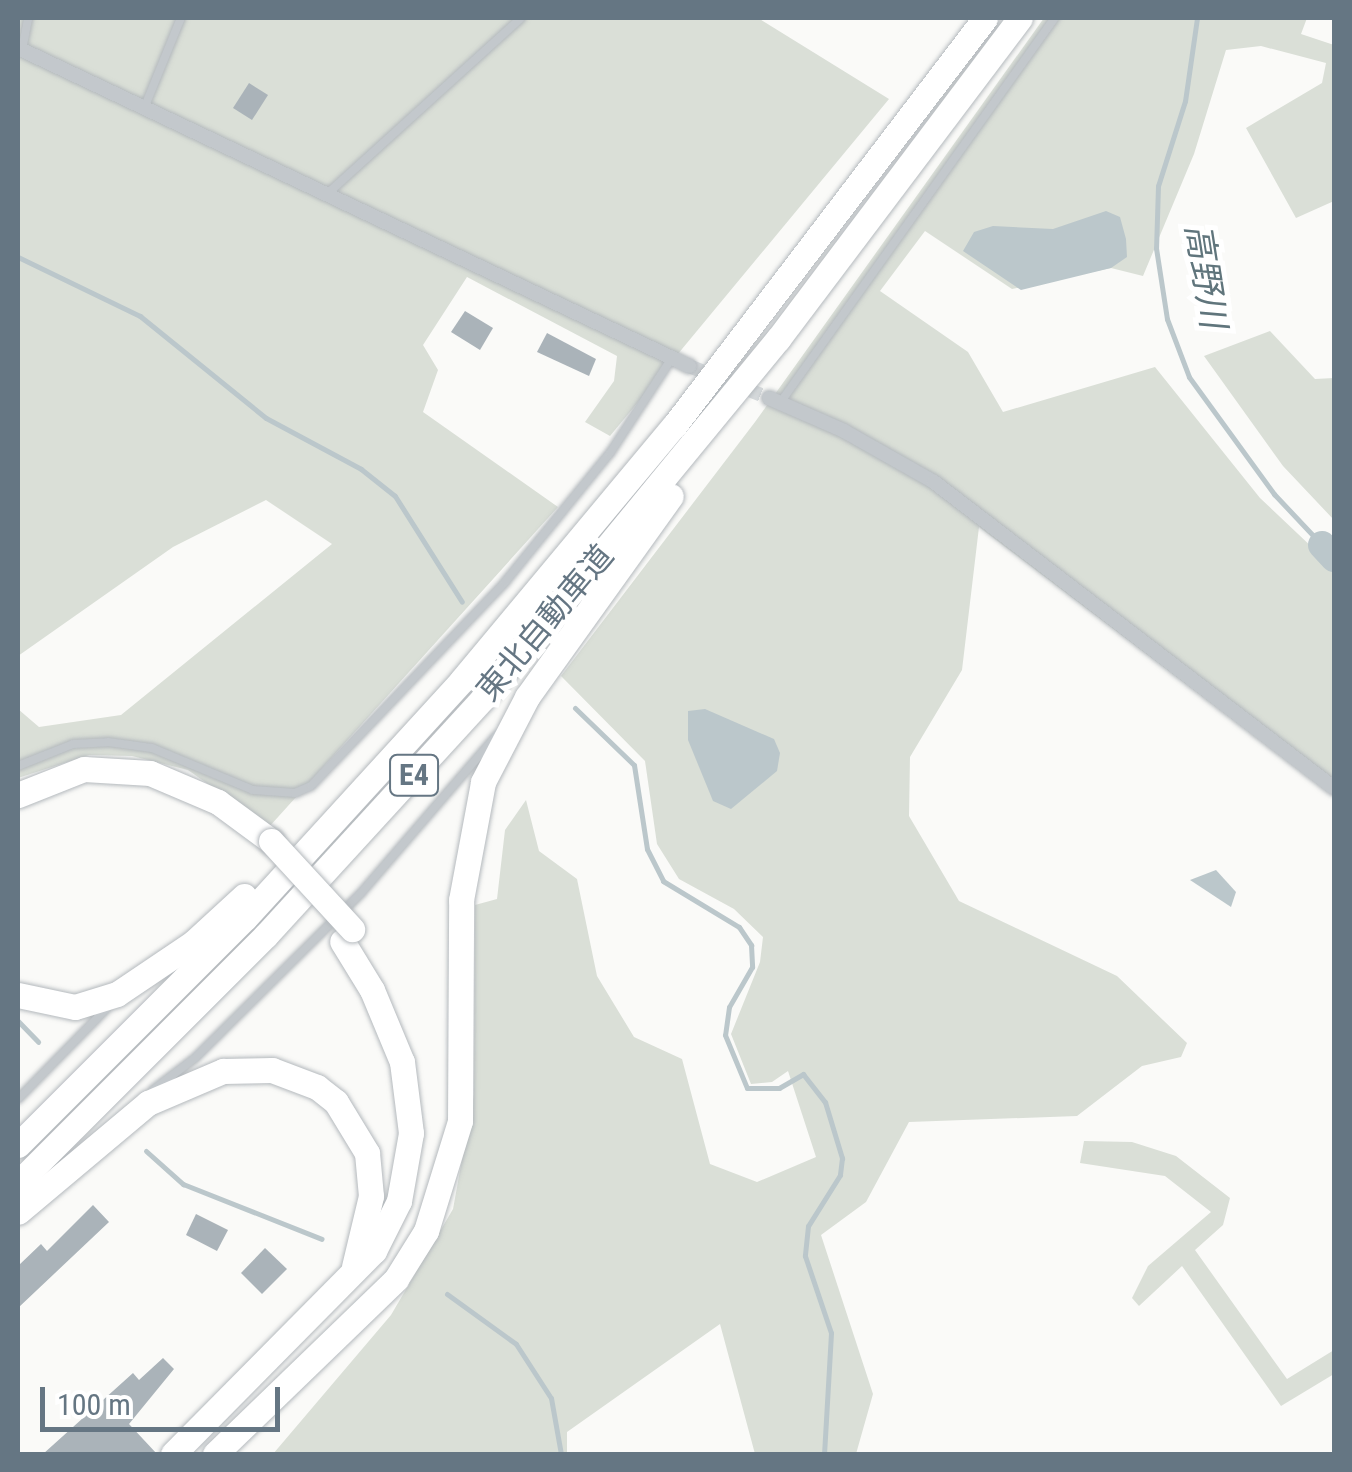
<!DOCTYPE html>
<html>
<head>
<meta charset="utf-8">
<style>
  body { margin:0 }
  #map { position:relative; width:1352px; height:1472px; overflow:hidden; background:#fafaf8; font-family:"Roboto Condensed","Noto Sans JP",sans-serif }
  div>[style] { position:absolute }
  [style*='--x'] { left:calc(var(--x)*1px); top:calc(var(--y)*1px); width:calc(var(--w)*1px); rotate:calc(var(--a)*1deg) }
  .green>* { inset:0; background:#dadfd7 }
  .water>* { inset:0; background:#bbc7cb }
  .stream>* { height:5px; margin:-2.5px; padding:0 2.5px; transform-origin:2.5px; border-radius:2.5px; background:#bbc7cb }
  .river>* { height:28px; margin:-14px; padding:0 14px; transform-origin:14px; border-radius:14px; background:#bbc7cb }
  .building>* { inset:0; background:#aab3b9 }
  .street-tunnel>* { height:14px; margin-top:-7px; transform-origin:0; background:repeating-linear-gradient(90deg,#d5d9db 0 14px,transparent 0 21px) }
  .roads { filter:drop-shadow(0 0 2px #b4b9bd) drop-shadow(0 0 2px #b4b9bd) }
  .lane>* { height:8px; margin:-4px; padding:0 4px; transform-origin:4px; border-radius:4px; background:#c3c8cc }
  .street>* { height:14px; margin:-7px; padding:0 7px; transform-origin:7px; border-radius:7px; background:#c3c8cc }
  .highway>* { height:25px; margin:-12.5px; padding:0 12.5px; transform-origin:12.5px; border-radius:12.5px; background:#fff }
  .bridges { filter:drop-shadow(0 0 2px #b4b9bd) drop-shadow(0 0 2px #b4b9bd) }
  .highway-bridge>* { height:25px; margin:-12.5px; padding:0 12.5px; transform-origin:12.5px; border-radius:12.5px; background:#fff }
  span { translate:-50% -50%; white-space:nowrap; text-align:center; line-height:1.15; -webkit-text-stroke:10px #fff; paint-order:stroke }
  .shield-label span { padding:2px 8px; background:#fff; border:2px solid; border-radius:8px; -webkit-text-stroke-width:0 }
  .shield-label { font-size:30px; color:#657683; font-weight:700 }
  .street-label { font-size:32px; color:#657683 }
  .water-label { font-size:35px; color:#60757c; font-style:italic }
  .frame { position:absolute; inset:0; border:20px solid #657683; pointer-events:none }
  .scale { position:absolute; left:40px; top:1387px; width:240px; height:45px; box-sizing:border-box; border:5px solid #657683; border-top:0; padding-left:12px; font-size:30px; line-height:35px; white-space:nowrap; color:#657683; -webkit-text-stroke:8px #fff; paint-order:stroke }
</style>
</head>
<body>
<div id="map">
  <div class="green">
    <i style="clip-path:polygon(18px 18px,758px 18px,889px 99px,610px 436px,585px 422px,614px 381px,617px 356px,467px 277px,423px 345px,438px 370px,423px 412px,558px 507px,269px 827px,188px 770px,132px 756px,89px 755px,18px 778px,18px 709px,39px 727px,121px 715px,332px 544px,266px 500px,173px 547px,18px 656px)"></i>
    <i style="clip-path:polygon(1044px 18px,1307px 18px,1301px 34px,1334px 45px,1334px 201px,1296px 218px,1246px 128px,1322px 83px,1326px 63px,1261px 46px,1226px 50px,1194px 154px,1143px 276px,1111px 268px,1012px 289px,925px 231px,880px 291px,968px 352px,1003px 412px,1155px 367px,1260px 498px,1334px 568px,1334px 796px,979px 527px,962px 670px,910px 757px,909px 816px,959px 901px,1117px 976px,1187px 1043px,1181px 1057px,1142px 1066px,1077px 1116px,909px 1122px,866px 1202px,821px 1235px,873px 1394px,856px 1454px,755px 1454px,720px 1324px,567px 1432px,567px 1454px,273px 1454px,391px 1315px,453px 1209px,474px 1094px,475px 905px,497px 899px,505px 830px,526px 800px,539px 851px,577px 879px,597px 976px,634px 1037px,682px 1059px,710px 1164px,757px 1182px,816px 1157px,788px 1071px,772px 1082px,751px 1084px,731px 1034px,760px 962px,763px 937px,734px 909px,679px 879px,657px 844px,645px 761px,561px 676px,755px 422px)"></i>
    <i style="clip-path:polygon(1270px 331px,1315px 379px,1334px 378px,1334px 520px,1283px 466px,1204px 356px)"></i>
    <i style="clip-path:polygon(1084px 1141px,1132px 1142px,1176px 1156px,1230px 1198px,1223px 1225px,1195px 1250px,1287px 1379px,1334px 1350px,1334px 1374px,1281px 1406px,1182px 1266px,1139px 1306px,1132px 1298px,1148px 1266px,1211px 1212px,1165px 1176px,1080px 1163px)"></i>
  </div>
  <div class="water">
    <i style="clip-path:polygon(1106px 211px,1120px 217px,1126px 239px,1127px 257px,1111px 268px,1021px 290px,963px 251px,974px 232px,993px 226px,1053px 229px)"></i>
    <i style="clip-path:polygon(705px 709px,774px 739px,780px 753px,777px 771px,731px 809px,713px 801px,688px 740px,688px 711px)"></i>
    <i style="clip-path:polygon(1216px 870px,1236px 892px,1231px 907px,1190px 880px)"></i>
  </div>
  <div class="stream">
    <i style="--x:1197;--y:18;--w:84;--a:98.2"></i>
    <i style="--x:1185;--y:101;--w:89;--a:107.6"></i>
    <i style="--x:1158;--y:186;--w:62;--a:91.8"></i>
    <i style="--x:1156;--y:248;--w:72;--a:81.2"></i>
    <i style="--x:1167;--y:319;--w:62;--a:69.2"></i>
    <i style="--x:1189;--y:377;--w:145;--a:54"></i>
    <i style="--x:1274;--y:494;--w:70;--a:46.7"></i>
    <i style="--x:18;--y:257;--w:136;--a:25.8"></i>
    <i style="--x:140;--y:316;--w:162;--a:39"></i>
    <i style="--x:266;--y:418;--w:108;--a:28.2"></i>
    <i style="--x:361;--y:469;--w:43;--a:38.5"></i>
    <i style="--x:395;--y:496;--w:125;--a:57.7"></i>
    <i style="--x:575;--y:708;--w:82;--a:44"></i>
    <i style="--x:634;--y:765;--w:85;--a:81.2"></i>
    <i style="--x:647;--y:849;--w:36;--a:63"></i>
    <i style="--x:663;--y:881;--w:89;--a:31.2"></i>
    <i style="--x:739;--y:927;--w:22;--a:56"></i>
    <i style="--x:751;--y:945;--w:22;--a:87"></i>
    <i style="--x:752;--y:967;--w:46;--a:119.9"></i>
    <i style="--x:729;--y:1007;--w:28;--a:98"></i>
    <i style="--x:725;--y:1035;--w:57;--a:67.5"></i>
    <i style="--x:747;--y:1088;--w:32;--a:0"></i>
    <i style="--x:779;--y:1088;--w:28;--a:-30"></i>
    <i style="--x:803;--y:1074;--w:36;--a:52"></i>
    <i style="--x:825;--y:1102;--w:59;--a:73.1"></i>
    <i style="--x:842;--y:1158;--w:17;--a:97"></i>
    <i style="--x:840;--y:1175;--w:60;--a:122.1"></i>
    <i style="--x:808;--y:1226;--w:30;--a:96"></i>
    <i style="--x:805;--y:1256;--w:81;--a:71.3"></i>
    <i style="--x:831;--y:1333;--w:121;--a:93.3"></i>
    <i style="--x:18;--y:1021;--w:29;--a:46"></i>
    <i style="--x:146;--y:1151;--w:50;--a:41.7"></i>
    <i style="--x:183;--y:1184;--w:149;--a:21.6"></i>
    <i style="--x:447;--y:1294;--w:85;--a:35.9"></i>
    <i style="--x:516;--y:1344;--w:64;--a:57.1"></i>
    <i style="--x:551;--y:1398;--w:57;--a:79.9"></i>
  </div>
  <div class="river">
    <i style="--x:1322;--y:545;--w:18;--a:47"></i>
  </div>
  <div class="building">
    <i style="clip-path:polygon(249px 83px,268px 95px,252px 120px,233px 108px)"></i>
    <i style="clip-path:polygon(465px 311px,493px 328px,480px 350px,451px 332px)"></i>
    <i style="clip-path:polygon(547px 333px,596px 359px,589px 376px,537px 352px)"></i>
    <i style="clip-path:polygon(93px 1205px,109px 1222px,18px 1308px,18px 1266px,41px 1244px,47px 1251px)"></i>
    <i style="clip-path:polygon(196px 1214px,228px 1230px,217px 1251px,186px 1235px)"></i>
    <i style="clip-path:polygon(265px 1248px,287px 1269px,262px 1294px,241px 1273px)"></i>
    <i style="clip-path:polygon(163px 1358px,174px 1369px,129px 1424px,157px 1454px,43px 1454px,133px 1373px,139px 1380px)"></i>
  </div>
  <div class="street-tunnel">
    <i style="--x:689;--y:366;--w:86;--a:21.8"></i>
  </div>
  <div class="roads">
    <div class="lane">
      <i style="--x:22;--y:50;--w:33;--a:-79"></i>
      <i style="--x:145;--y:106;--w:95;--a:-67.8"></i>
      <i style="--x:327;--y:194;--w:262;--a:-42.2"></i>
      <i style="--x:780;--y:403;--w:473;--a:-54.5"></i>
      <i style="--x:18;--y:766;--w:59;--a:-21.8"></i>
      <i style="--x:73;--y:744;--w:35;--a:-3"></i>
      <i style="--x:108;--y:742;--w:44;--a:7.8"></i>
      <i style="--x:152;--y:748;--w:109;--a:22.6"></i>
      <i style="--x:253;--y:790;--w:42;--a:4.1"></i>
      <i style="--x:295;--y:793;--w:17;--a:-24"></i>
      <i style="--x:311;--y:786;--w:282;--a:-46.4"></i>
      <i style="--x:505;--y:582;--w:166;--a:-50.9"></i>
      <i style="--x:610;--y:453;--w:113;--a:-56.9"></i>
      <i style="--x:153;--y:1090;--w:53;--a:-37.3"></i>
      <i style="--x:195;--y:1058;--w:234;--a:-44.8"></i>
      <i style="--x:361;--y:893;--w:208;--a:-49.3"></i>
      <i style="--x:18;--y:1099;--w:134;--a:-45.6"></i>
    </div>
    <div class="street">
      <i style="--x:18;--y:48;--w:743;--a:25.36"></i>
      <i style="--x:769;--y:398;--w:82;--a:23.7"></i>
      <i style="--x:844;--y:431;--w:103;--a:29.5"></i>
      <i style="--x:934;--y:482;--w:504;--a:37.42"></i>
    </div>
    <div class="highway">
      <i style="--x:18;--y:795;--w:71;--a:-21.5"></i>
      <i style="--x:84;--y:769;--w:66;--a:3.5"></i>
      <i style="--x:150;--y:773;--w:74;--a:23.1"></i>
      <i style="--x:218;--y:802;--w:66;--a:36.3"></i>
      <i style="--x:18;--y:995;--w:58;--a:11.9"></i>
      <i style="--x:75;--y:1007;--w:44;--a:-17.2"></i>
      <i style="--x:117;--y:994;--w:93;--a:-34"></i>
      <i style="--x:194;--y:942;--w:68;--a:-42.6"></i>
      <i style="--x:18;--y:1145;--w:321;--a:-45"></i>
      <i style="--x:245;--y:918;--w:322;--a:-47.6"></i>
      <i style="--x:462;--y:680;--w:331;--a:-50.2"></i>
      <i style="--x:674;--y:426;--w:513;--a:-52.68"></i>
      <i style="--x:18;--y:1183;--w:351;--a:-45"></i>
      <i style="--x:266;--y:935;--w:321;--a:-47.5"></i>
      <i style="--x:483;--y:698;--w:465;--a:-50.6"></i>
      <i style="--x:778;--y:339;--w:402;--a:-53"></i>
      <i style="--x:18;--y:1212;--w:170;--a:-40"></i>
      <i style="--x:148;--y:1103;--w:82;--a:-23.1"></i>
      <i style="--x:223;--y:1071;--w:49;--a:-1.2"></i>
      <i style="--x:272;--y:1070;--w:48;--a:20.7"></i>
      <i style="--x:317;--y:1087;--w:24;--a:38"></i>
      <i style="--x:336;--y:1102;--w:60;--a:58.7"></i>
      <i style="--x:367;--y:1153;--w:43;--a:84.7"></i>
      <i style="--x:371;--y:1196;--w:73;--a:103.5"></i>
      <i style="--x:173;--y:1454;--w:286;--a:-45.3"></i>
      <i style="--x:374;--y:1251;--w:56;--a:-63.4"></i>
      <i style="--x:399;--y:1201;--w:69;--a:-80"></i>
      <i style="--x:411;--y:1133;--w:72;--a:-97.2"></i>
      <i style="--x:402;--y:1062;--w:78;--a:-112.6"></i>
      <i style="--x:372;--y:990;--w:57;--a:-121.5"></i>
      <i style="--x:215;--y:1454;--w:252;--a:-44"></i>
      <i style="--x:396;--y:1279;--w:57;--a:-58"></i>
      <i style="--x:426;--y:1231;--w:115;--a:-72.8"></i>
      <i style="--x:460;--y:1121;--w:221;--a:-89.7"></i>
      <i style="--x:461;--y:900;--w:120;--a:-79.4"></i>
      <i style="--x:483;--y:782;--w:96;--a:-62.6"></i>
      <i style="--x:527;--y:697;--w:247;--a:-54.4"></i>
    </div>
  </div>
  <div class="bridges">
    <div class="highway-bridge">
      <i style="--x:271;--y:841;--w:120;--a:47.4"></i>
    </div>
  </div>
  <div class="shield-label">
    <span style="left:414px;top:775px">E4</span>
  </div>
  <div class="street-label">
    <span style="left:545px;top:623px;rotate:-50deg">東北自動車道</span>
  </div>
  <div class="water-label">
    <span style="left:1205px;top:276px;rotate:81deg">高野川</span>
  </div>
  <div class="frame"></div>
  <div class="scale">100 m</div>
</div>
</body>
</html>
